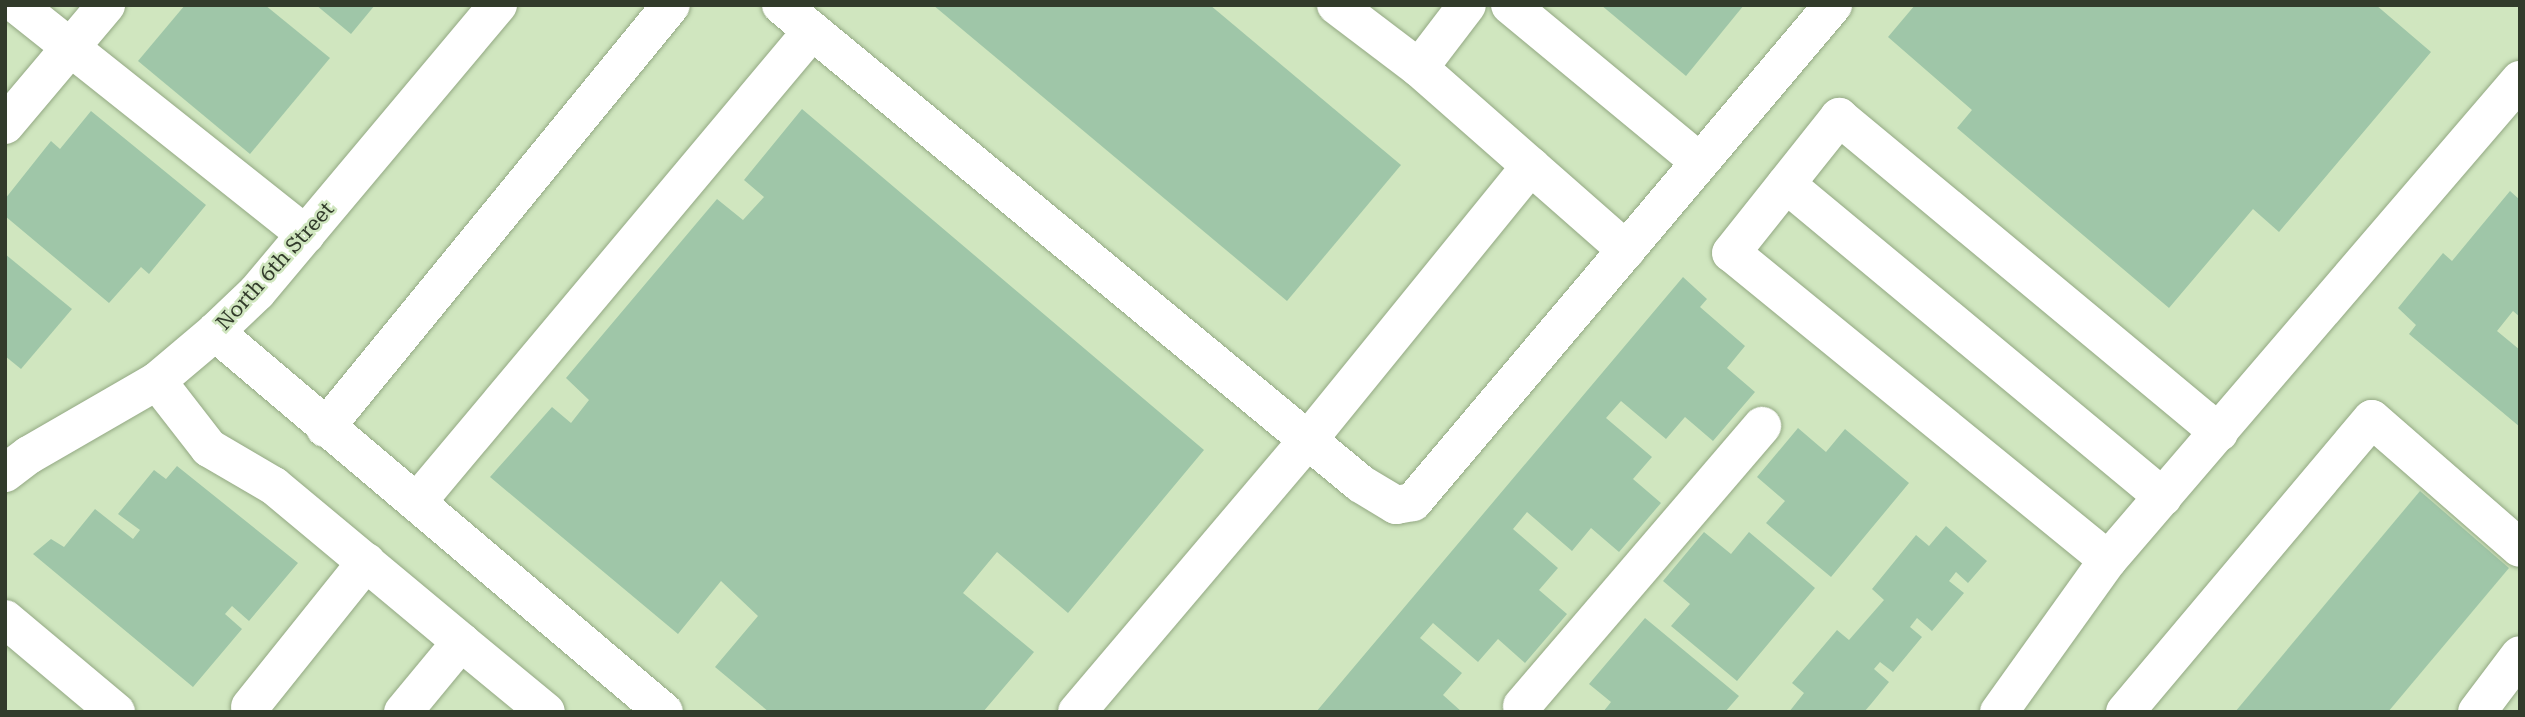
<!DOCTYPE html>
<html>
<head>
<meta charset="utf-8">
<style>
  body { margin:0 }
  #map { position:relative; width:2525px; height:717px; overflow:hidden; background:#d0e6bf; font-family:"Roboto Serif",serif }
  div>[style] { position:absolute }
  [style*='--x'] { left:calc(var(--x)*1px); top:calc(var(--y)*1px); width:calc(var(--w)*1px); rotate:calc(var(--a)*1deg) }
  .building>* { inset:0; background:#9fc6a8 }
  .roads { filter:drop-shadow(0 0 2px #93a883) drop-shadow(0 0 2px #93a883) }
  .minor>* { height:38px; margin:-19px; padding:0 19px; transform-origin:19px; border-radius:19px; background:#fff }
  span { translate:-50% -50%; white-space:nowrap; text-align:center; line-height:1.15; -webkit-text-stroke:5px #d0e6bf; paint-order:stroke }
  .street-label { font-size:21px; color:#323b2b }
  .frame { position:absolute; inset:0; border:7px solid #323b2b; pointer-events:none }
</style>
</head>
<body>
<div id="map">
  <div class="building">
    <i style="clip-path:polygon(185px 5px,265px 5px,330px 58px,250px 154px,138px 61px)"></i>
    <i style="clip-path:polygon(316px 5px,375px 5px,351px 34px)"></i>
    <i style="clip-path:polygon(933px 5px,1210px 5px,1401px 165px,1287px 301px)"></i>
    <i style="clip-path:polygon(1601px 5px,1744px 5px,1686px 76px)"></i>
    <i style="clip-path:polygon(1915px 5px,2376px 5px,2431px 52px,2279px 232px,2253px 209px,2169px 308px,1957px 128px,1972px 110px,1888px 37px)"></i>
    <i style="clip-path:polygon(802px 109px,1204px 450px,1068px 613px,997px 552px,963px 593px,1034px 652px,983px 712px,769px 712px,715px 667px,758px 616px,721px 581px,678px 634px,490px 477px,552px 407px,571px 423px,589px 400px,566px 378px,717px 199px,743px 220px,764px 197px,744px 180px)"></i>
    <i style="clip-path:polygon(91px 111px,206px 205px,149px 274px,141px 267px,109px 303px,5px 216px,5px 199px,51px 141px,60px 149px)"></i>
    <i style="clip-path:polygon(2510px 191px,2520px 200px,2520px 317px,2513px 311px,2497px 331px,2520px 350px,2520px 427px,2409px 334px,2416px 325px,2398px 308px,2443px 253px,2452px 261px)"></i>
    <i style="clip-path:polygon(5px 254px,72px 309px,21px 369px,5px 356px)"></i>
    <i style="clip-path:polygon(1683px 277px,1707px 299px,1700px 307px,1745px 346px,1727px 368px,1755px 392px,1713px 441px,1685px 417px,1666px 439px,1621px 401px,1606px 418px,1652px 457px,1633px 479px,1661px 503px,1619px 552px,1591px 528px,1572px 551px,1527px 512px,1513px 529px,1558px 568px,1539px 590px,1567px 614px,1525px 663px,1498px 639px,1478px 662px,1433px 623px,1420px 638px,1462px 673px,1443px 695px,1462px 712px,1316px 712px)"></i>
    <i style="clip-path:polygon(1798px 428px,1826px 452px,1845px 429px,1909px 483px,1831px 577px,1766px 523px,1785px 501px,1757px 477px)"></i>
    <i style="clip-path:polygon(177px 466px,298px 563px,249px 621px,232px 606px,225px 614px,242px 629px,193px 687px,33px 554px,51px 539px,64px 547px,95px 509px,133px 539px,140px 530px,118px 514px,154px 470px,166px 479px)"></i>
    <i style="clip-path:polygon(2420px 491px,2509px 568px,2388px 712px,2235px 712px)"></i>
    <i style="clip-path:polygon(1946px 526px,1987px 561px,1968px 583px,1956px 572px,1949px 581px,1964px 593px,1932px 631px,1917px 618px,1910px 627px,1922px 637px,1893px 672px,1880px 662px,1874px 669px,1889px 682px,1871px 704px,1864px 712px,1789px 712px,1804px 693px,1792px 683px,1837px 630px,1849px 640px,1884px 600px,1872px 589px,1916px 535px,1929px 546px)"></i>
    <i style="clip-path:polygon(1704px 532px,1731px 554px,1749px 532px,1815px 588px,1737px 681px,1671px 626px,1690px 604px,1663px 581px)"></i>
    <i style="clip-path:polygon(1645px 618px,1739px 696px,1725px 712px,1603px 712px,1611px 702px,1589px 684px)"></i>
  </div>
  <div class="roads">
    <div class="minor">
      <i style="--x:17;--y:5;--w:369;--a:38.5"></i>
      <i style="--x:781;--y:5;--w:752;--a:39.55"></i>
      <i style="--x:1361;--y:484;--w:41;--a:31"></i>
      <i style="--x:1396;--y:505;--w:17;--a:-10"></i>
      <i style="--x:1413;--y:502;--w:651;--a:-49.8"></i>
      <i style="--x:1336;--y:5;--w:104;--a:37.2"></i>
      <i style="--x:1419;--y:68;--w:276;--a:41.3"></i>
      <i style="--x:1510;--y:5;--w:246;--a:39.6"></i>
      <i style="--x:1419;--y:68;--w:79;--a:-52.7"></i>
      <i style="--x:5;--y:125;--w:157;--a:-49.9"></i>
      <i style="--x:1786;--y:184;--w:490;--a:39.7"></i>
      <i style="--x:215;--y:332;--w:588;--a:40.24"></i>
      <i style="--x:157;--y:381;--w:85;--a:52.2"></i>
      <i style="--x:209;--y:448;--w:75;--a:30.3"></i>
      <i style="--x:274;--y:486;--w:244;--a:39.8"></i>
      <i style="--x:461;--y:642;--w:91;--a:129.6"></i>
      <i style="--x:325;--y:428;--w:546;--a:-50.72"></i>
      <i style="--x:5;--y:473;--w:30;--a:-37"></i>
      <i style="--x:29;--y:455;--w:148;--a:-30"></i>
      <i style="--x:157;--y:381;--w:76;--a:-40.2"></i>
      <i style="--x:215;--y:332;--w:58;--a:-43.6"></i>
      <i style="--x:257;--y:292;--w:375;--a:-50"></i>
      <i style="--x:417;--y:502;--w:615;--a:-50.02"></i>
      <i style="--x:2108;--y:560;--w:486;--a:-140.8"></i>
      <i style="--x:1731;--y:253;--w:174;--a:-51.5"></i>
      <i style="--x:1839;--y:117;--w:494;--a:39.7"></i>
      <i style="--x:5;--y:619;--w:145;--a:40"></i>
      <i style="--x:461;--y:642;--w:110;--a:39.5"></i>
      <i style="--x:1522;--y:706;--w:369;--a:-49.4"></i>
      <i style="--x:250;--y:707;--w:186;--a:-51.3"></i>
      <i style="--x:1077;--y:712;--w:357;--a:-49.7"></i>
      <i style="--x:1308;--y:440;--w:353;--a:-50.9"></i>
      <i style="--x:1999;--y:712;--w:187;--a:-54.4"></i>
      <i style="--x:2108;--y:560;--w:633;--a:-49.36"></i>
      <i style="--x:2125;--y:712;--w:383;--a:-49.9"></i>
      <i style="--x:2372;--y:419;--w:196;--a:41.1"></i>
      <i style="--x:2477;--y:712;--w:71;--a:-53"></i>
    </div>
  </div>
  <div class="street-label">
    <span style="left:275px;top:266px;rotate:-48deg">North 6th Street</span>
  </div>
  <div class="frame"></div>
</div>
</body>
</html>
